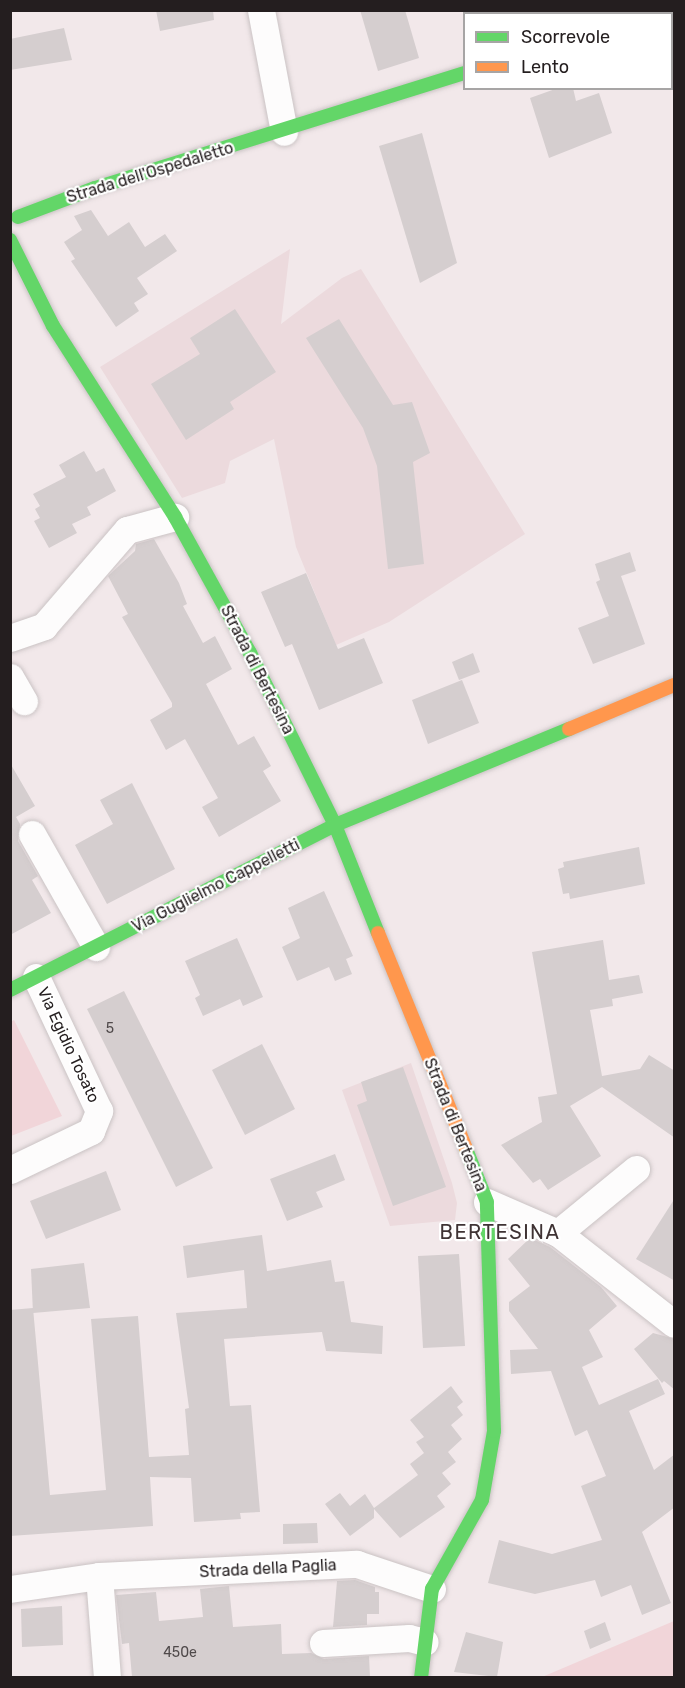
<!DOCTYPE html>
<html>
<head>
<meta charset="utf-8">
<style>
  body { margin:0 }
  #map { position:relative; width:685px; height:1688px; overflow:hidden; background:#f2e8ea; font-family:Rubik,sans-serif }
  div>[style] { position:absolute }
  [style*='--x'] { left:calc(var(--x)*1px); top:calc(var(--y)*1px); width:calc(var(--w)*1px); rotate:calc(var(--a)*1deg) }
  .built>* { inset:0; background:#ecdadd }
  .green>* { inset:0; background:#f1d5d9 }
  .building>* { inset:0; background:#d5cecf }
  .roads { filter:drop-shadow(0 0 2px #cac3c4) drop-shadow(0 0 2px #cac3c4) }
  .street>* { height:27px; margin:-13.5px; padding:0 13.5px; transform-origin:13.5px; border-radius:13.5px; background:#fdfcfc }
  .fast>* { height:14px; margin:-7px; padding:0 7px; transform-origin:7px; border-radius:7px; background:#63d668 }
  .slow>* { height:14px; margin:-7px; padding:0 7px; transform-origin:7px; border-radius:7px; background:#ff974d }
  span { translate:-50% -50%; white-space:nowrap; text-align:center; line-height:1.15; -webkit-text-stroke:4.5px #fff; paint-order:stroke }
  .number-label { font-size:14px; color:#504a4b }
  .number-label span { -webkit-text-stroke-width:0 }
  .street-label { font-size:16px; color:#241e1f }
  .quarter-label { font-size:20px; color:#3f3334; letter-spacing:1.5px }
  .frame { position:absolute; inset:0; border:12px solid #241e1f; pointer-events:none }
  .legend { position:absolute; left:463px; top:12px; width:210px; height:78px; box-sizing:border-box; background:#fff; border:2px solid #a7a5a5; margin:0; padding:8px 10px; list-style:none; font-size:18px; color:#241e1f }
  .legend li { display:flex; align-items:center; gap:12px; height:30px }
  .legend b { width:30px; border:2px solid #a7a5a5 }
</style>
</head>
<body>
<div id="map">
  <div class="built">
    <i style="clip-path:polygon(290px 249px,281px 324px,342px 278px,361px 269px,525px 534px,389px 622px,336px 645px,296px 547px,274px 439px,230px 461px,225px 483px,182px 498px,100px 367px)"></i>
    <i style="clip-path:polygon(411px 1063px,452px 1183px,457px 1203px,455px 1220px,390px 1226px,342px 1090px)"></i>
  </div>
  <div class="green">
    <i style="clip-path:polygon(14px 1020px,62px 1116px,11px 1136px,10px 1022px)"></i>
    <i style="clip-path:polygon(674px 1621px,674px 1677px,542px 1677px)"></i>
  </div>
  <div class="building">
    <i style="clip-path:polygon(156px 10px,213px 10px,214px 20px,160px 31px)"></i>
    <i style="clip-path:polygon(360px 10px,405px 10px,419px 58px,378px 71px)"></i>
    <i style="clip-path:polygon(64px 28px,72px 60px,10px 70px,10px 39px)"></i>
    <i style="clip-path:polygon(558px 88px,573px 88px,576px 101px,599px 93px,612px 133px,549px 158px,530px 98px)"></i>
    <i style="clip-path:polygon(422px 133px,457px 263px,420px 283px,379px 146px)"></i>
    <i style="clip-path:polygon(91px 210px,108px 236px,129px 222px,145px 247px,165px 234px,177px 251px,137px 278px,148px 294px,134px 303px,139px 311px,116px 327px,71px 261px,75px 259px,64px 242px,82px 230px,74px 216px)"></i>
    <i style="clip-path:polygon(235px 309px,276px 372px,230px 402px,234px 409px,186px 440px,151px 384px,200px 354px,190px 338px)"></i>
    <i style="clip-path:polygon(339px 319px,393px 405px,412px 402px,430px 453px,413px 462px,424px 564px,388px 569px,377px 466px,363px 428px,306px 338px)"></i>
    <i style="clip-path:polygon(84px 451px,96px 472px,104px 468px,116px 491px,87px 507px,91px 515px,72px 524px,77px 533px,49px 548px,34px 521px,40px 518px,35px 509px,40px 506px,33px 494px,66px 477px,59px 465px)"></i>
    <i style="clip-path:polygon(154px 539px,179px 583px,187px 604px,183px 606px,203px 643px,215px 636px,232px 669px,206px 684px,238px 745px,254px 736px,271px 766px,263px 771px,281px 801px,219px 837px,202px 807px,218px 798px,185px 739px,166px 750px,150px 720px,172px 707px,172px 703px,122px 617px,128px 614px,108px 576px,135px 551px,136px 544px)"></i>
    <i style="clip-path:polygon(630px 552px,636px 571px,621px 576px,645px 644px,593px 664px,578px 628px,609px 616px,596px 582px,600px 580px,595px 564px)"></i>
    <i style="clip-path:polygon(306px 573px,338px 649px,364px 638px,383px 683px,319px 710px,292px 644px,285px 647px,261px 592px)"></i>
    <i style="clip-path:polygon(473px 653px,480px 672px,459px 680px,452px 662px)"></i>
    <i style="clip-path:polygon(462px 680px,479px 723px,428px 744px,412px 700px)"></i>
    <i style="clip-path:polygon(10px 763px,35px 806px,16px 817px,20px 824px,18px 841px,38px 876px,32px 880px,51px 913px,10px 935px)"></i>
    <i style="clip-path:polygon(132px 783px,175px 869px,107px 904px,75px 845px,113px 824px,100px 800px)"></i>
    <i style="clip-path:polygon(639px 847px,645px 884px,570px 899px,569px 893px,563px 894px,558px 869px,564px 867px,563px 862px)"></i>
    <i style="clip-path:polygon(324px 891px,353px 956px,346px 959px,352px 974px,335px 981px,329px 967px,297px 981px,282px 947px,300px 938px,288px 908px)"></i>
    <i style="clip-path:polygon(237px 938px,263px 997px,243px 1006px,240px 999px,203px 1016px,195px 998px,200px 995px,185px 961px)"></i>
    <i style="clip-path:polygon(603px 940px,609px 980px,639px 975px,643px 993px,612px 999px,613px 1006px,590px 1010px,602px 1076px,640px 1069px,649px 1055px,675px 1071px,675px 1138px,602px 1087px,570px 1106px,601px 1156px,548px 1190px,540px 1179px,533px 1183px,501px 1145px,542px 1122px,538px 1097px,557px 1094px,532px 952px)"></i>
    <i style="clip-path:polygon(124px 991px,213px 1168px,176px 1187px,87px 1009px)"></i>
    <i style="clip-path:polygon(262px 1044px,295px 1109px,245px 1135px,212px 1070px)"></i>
    <i style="clip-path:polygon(403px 1067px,446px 1187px,393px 1206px,357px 1105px,367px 1101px,361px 1082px)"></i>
    <i style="clip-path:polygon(335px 1154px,345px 1180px,316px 1192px,323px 1207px,287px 1221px,270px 1179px)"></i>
    <i style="clip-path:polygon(106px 1171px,121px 1210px,46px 1239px,30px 1201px)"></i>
    <i style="clip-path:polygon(675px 1198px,675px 1281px,636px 1259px)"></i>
    <i style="clip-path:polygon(262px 1235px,267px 1271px,331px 1260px,335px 1282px,344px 1281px,351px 1322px,383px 1326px,382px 1354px,326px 1351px,322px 1332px,224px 1339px,230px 1406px,251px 1405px,260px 1512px,240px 1513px,241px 1519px,194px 1522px,191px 1478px,150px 1477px,153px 1526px,10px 1536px,10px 1310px,33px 1308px,50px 1495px,106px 1490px,91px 1319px,138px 1316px,149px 1457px,189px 1455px,185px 1409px,189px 1408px,176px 1313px,247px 1308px,244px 1270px,187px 1278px,183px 1246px)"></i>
    <i style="clip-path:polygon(530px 1238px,550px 1247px,601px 1287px,617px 1306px,589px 1330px,603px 1357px,582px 1367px,599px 1405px,658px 1379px,665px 1394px,629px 1411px,654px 1470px,675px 1454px,675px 1507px,642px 1532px,671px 1603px,642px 1615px,631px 1585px,601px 1597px,595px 1580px,535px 1594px,488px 1583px,499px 1540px,552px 1554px,602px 1540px,581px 1486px,606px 1476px,587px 1430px,575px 1436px,551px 1371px,511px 1374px,510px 1350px,538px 1349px,509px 1311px,509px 1302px,530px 1286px,508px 1259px)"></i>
    <i style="clip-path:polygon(459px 1254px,465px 1346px,423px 1348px,418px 1256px)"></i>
    <i style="clip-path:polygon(84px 1263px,90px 1308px,33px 1313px,31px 1269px)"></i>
    <i style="clip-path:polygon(653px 1333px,675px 1339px,675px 1390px,664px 1381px,662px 1383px,634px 1349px)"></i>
    <i style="clip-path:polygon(451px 1386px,463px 1402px,457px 1407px,463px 1415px,451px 1425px,462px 1439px,448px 1452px,456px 1462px,442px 1473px,451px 1484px,437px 1496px,445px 1507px,400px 1538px,374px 1509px,374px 1518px,350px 1536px,325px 1504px,340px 1493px,350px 1506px,365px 1494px,374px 1508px,418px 1475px,410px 1464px,424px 1453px,416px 1442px,424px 1437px,410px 1420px)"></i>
    <i style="clip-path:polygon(317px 1523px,318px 1543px,283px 1544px,283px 1524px)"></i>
    <i style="clip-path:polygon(355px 1580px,375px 1587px,375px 1592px,379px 1592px,379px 1614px,367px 1614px,367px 1625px,333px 1627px,337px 1581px)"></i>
    <i style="clip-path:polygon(229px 1586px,233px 1627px,281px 1624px,282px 1654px,311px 1653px,324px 1659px,369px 1656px,370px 1677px,132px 1677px,129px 1643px,122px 1644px,116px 1595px,156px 1592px,159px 1621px,203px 1617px,200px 1589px)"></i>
    <i style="clip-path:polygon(62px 1606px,63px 1645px,22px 1647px,21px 1609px)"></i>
    <i style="clip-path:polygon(605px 1622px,611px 1640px,590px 1649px,584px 1631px)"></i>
    <i style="clip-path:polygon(466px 1632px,503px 1642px,497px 1677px,454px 1672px)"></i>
  </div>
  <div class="roads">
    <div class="street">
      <i style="--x:261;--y:10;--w:124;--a:79.3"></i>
      <i style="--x:10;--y:638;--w:36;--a:-19"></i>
      <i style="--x:44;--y:626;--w:127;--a:-49.2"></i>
      <i style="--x:127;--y:530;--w:50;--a:-15.2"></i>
      <i style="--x:10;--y:677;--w:28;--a:60"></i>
      <i style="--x:32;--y:834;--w:130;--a:60.5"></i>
      <i style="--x:10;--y:1170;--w:90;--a:-25.7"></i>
      <i style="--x:91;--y:1131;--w:22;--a:-68"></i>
      <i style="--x:99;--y:1111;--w:148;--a:-115.2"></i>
      <i style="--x:487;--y:1202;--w:77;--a:23.6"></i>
      <i style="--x:558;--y:1233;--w:147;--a:38.1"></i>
      <i style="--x:558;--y:1233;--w:101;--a:-39.4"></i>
      <i style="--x:99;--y:1576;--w:102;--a:85.5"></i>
      <i style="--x:10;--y:1589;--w:90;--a:-8.3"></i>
      <i style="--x:99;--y:1576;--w:258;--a:-2.7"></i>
      <i style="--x:357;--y:1564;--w:79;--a:18.4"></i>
      <i style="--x:323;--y:1643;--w:86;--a:-3.3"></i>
      <i style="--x:409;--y:1638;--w:16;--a:14"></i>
    </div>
    <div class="fast">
      <i style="--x:668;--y:14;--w:6;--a:-18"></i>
      <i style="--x:18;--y:217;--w:82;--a:-20.6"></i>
      <i style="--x:95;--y:188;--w:387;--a:-17.3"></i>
      <i style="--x:10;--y:240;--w:96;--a:63.4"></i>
      <i style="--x:53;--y:326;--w:227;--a:57.4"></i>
      <i style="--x:175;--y:517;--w:155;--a:61.1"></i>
      <i style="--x:250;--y:653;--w:192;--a:63.7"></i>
      <i style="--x:335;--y:825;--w:116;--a:68.3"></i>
      <i style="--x:10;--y:990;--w:364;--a:-26.9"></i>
      <i style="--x:335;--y:825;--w:253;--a:-22.3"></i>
      <i style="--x:421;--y:1678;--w:90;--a:-83"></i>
      <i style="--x:432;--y:1589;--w:102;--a:-60.7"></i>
      <i style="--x:482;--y:1500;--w:70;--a:-80.1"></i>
      <i style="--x:494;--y:1431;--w:229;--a:-91.8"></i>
      <i style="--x:487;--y:1202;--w:57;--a:-111.6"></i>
    </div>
    <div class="slow">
      <i style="--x:569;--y:729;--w:114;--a:-22.7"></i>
      <i style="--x:378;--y:933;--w:233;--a:67.8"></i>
    </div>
  </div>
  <div class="number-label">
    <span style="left:110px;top:1029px">5</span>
    <span style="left:180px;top:1653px">450e</span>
  </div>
  <div class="street-label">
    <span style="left:150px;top:173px;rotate:-17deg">Strada dell'Ospedaletto</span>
    <span style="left:257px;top:670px;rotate:63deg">Strada di Bertesina</span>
    <span style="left:216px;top:886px;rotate:-27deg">Via Guglielmo Cappelletti</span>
    <span style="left:68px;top:1045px;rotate:65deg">Via Egidio Tosato</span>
    <span style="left:455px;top:1125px;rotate:68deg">Strada di Bertesina</span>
    <span style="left:268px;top:1569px;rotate:-3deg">Strada della Paglia</span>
  </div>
  <div class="quarter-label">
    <span style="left:500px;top:1232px">BERTESINA</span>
  </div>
  <div class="frame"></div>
  <ul class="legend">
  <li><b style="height:8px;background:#63d668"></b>Scorrevole</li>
  <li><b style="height:8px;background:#ff974d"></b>Lento</li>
  </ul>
</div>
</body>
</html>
